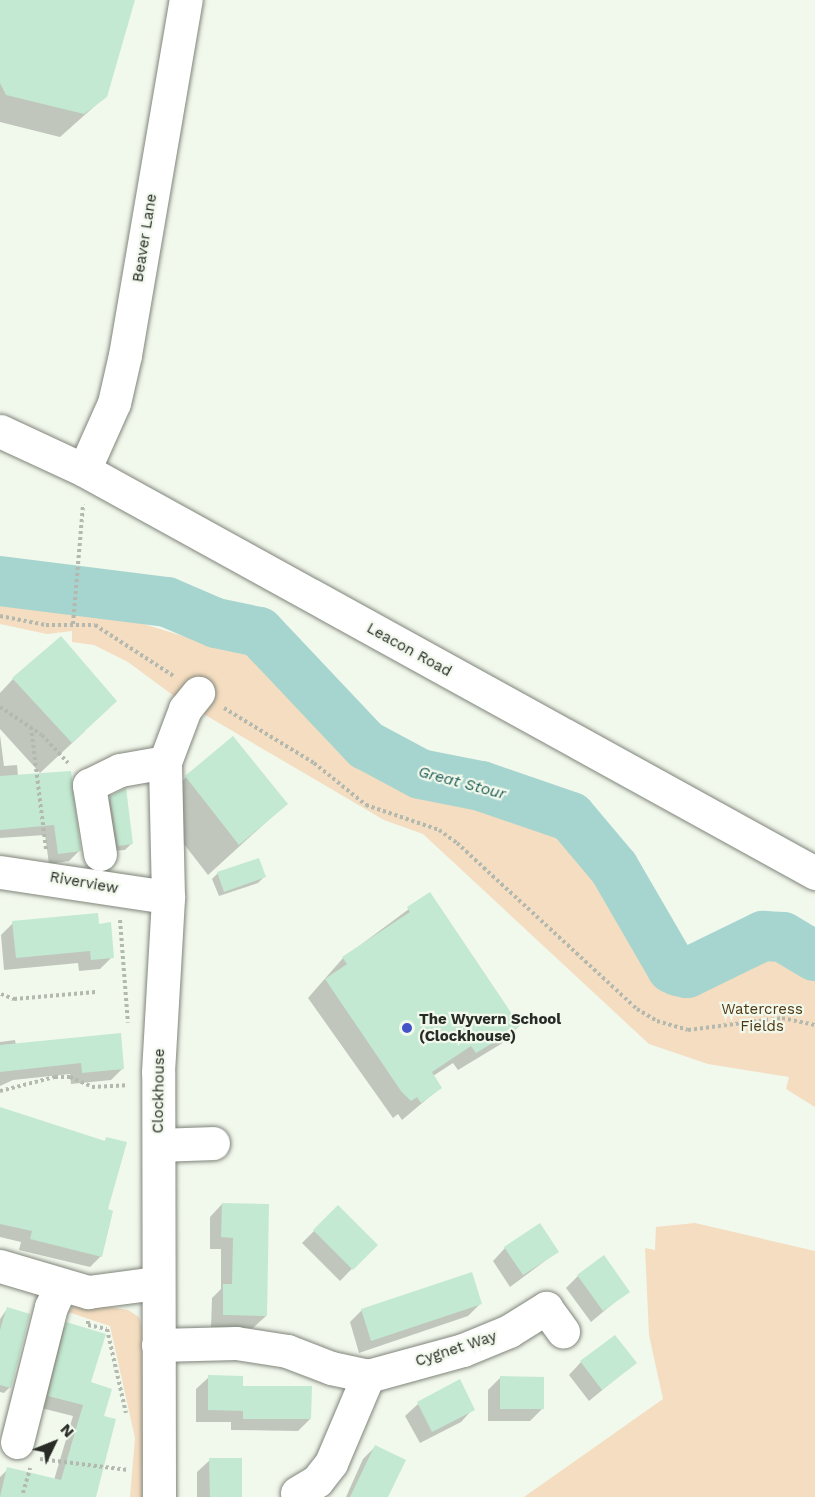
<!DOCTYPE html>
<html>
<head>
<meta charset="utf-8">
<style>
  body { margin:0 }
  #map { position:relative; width:815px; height:1497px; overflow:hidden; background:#f1f8ec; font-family:"Work Sans",sans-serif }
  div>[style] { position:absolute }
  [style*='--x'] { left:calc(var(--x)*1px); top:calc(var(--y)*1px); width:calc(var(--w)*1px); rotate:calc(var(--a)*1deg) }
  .green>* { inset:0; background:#f4ddc0 }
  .shadow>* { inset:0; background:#0003 }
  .river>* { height:50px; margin:-25px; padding:0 25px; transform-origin:25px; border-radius:25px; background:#a6d5cf }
  .building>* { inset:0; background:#c3e9d2 }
  .path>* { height:4px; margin-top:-2px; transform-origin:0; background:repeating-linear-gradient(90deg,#b3b9af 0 3px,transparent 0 6px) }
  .roads { filter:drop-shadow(0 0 2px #80857b) drop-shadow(0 0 2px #80857b) }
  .minor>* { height:33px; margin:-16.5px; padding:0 16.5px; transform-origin:16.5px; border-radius:16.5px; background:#fff }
  .dots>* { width:16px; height:16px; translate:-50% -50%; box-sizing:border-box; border:3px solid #f1f8ec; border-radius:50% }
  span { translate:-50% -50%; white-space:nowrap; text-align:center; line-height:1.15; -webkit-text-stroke:4.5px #f1f8ec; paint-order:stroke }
  .street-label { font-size:15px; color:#282b26 }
  .park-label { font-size:15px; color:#513711 }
  .poi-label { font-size:15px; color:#282b26; font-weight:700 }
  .left { translate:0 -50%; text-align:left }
  .water-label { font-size:16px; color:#1f5e58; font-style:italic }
  .north { position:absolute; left:24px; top:1413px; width:60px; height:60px; -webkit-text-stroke:4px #f1f8ec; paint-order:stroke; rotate:47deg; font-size:16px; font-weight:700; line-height:24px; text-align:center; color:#282b26 }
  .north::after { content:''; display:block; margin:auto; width:21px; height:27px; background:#282b26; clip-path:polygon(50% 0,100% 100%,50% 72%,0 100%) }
</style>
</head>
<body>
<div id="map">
  <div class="green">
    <i style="clip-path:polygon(0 593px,65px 600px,209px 644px,247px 641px,262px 654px,308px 713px,369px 767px,421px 791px,510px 806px,542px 818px,575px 838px,596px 861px,618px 897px,646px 960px,667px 984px,690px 990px,715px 986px,759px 957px,782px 952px,791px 955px,815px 972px,815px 1107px,786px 1089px,789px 1077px,708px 1064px,649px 1044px,423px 834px,384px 820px,178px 699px,128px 662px,94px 645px,72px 642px,72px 631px,47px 634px,0 624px)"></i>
    <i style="clip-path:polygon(695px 1223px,815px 1251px,815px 1497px,524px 1497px,663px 1399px,649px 1335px,645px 1248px,655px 1250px,656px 1227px)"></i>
    <i style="clip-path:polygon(78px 1302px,128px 1310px,139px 1317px,144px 1335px,142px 1497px,130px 1497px,135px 1438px,110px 1326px,68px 1312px)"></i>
  </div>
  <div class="shadow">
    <i style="clip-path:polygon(0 0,134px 0,106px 96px,60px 137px,0 122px)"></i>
    <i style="clip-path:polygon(13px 679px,85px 731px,40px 773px,0 729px,0 693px)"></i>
    <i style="clip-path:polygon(0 735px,4px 766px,17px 765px,18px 776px,79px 851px,69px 861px,49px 864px,45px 835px,0 838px)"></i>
    <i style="clip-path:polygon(186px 777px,286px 804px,208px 875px,156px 808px)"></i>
    <i style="clip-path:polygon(111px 797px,131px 844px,125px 850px,112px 851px,105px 803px)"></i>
    <i style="clip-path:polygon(218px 873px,264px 877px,258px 883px,219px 896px,212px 879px)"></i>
    <i style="clip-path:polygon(429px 894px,519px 1026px,501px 1044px,458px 1070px,453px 1063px,433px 1076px,440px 1088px,402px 1120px,398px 1114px,393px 1118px,308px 998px,343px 958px)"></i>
    <i style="clip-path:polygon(13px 923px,98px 925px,112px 957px,100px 969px,79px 971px,78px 963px,4px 970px,1px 935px)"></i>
    <i style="clip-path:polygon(15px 1040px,16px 1045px,122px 1069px,111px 1080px,71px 1084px,70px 1074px,13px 1080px,0 1086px,0 1042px)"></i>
    <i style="clip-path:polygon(0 1109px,103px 1142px,107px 1139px,101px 1256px,90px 1267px,19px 1250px,21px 1242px,0 1237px)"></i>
    <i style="clip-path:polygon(222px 1204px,266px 1316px,253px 1328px,211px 1327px,212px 1298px,221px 1289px,221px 1249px,210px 1249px,210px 1217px)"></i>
    <i style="clip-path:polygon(338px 1207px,375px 1245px,340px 1281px,302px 1243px)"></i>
    <i style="clip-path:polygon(505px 1248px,557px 1252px,510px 1287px,493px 1261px)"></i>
    <i style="clip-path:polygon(578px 1276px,628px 1291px,591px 1322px,566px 1288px)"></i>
    <i style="clip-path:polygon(480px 1304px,468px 1316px,359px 1353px,350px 1322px,362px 1310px)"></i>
    <i style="clip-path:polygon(7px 1309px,10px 1387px,4px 1393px,0 1392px,0 1319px)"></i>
    <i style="clip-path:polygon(67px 1324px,102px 1417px,93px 1497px,0 1497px,0 1477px,8px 1469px,54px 1480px,73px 1416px,37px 1407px,55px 1336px)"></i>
    <i style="clip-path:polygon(581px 1362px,635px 1363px,589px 1401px,569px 1375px)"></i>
    <i style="clip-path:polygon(209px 1377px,242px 1387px,310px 1419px,298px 1431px,231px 1430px,231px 1422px,196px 1422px,196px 1389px)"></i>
    <i style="clip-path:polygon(500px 1378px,542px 1409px,530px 1421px,488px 1421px,488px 1390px)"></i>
    <i style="clip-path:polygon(459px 1381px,473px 1409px,461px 1422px,420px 1443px,405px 1416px,418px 1404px)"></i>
    <i style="clip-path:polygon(375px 1447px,387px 1497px,346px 1497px,363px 1459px)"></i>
    <i style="clip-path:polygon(210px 1460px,241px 1497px,197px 1497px,197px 1472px)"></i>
  </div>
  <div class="river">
    <i style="--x:0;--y:581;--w:168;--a:7.2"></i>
    <i style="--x:167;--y:602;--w:53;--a:23.2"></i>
    <i style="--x:216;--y:623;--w:44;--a:11.8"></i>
    <i style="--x:259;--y:632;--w:156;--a:46.6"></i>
    <i style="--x:366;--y:745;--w:61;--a:28.2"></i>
    <i style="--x:420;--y:774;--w:62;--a:11.1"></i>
    <i style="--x:481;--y:786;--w:95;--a:19"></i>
    <i style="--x:571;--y:817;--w:67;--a:49.9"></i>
    <i style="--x:614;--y:868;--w:116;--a:59.9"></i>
    <i style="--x:672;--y:968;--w:7;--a:27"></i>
    <i style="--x:678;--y:971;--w:9;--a:13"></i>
    <i style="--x:687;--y:973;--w:85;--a:-26"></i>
    <i style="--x:763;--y:936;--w:20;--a:3"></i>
    <i style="--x:783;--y:937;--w:37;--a:31"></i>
  </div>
  <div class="building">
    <i style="clip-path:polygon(0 0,135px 0,107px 97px,84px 114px,6px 95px,0 83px)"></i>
    <i style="clip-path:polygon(61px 636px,117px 701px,72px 743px,12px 678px)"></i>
    <i style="clip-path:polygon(233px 736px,288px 804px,239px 845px,185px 776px)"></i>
    <i style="clip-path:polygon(71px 771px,81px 851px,58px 854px,54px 825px,0 830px,0 776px)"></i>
    <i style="clip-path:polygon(126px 788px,133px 844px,118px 846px,110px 796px)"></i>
    <i style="clip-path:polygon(259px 858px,266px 877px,224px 892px,217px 872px)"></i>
    <i style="clip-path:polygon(430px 892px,520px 1026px,476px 1053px,471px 1046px,432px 1072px,442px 1088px,421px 1103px,417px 1097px,411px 1101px,401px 1091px,325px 979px,347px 964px,342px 957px,410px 912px,407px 907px)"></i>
    <i style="clip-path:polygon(98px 913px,99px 924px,111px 922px,114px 958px,91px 960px,90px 951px,16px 958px,12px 921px)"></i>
    <i style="clip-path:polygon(121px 1033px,124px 1069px,82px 1073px,81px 1063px,0 1072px,0 1045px)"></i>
    <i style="clip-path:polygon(0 1107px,105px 1141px,106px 1137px,127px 1142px,108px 1209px,113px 1211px,102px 1257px,30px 1239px,32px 1231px,0 1224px)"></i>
    <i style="clip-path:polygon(222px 1203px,269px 1204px,267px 1316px,223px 1315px,223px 1284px,232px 1284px,233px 1238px,221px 1237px)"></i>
    <i style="clip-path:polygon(338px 1205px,378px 1245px,353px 1270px,313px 1230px)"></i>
    <i style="clip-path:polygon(540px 1223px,559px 1252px,523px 1275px,504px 1247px)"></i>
    <i style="clip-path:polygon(604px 1255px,630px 1292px,603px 1311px,577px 1275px)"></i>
    <i style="clip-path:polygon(472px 1272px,482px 1304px,371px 1341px,361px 1309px)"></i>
    <i style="clip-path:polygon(7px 1307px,30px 1314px,11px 1388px,0 1385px,0 1330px)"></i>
    <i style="clip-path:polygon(66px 1322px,106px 1334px,91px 1382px,112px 1389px,104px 1416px,116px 1419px,96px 1497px,0 1497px,7px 1467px,61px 1480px,83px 1405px,48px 1396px)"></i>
    <i style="clip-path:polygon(615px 1335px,637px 1363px,602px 1390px,580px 1361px)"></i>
    <i style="clip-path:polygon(208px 1375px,243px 1376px,243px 1386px,312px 1386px,311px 1419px,243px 1419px,243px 1411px,208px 1410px)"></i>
    <i style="clip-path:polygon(500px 1376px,544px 1377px,544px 1409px,500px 1409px)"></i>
    <i style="clip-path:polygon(460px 1379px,475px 1410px,432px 1432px,417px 1402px)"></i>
    <i style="clip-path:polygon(375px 1445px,406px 1460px,388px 1497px,350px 1497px)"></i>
    <i style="clip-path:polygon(209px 1458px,242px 1458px,242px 1497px,210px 1497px)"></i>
  </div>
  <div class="path">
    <i style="--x:0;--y:616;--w:47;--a:11.1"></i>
    <i style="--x:46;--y:625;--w:49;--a:0"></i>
    <i style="--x:95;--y:625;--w:95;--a:33"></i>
    <i style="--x:73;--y:624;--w:120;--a:-85.2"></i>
    <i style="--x:0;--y:707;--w:50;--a:33.7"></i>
    <i style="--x:42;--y:735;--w:38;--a:47"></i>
    <i style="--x:224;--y:708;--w:105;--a:31.4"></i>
    <i style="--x:314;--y:763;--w:67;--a:38.9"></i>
    <i style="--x:366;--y:805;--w:77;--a:18.9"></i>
    <i style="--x:439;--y:830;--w:22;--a:36"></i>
    <i style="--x:457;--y:843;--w:245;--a:42.7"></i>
    <i style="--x:637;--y:1009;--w:23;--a:31"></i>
    <i style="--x:657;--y:1021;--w:32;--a:16"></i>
    <i style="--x:688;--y:1030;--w:95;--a:-7.3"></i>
    <i style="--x:782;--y:1018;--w:34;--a:12"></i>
    <i style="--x:31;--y:727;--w:123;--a:83"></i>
    <i style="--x:120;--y:920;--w:103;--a:85.6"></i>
    <i style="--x:1;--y:994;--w:14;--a:21"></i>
    <i style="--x:14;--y:999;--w:82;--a:-4.9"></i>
    <i style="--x:0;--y:1091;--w:57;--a:-14.3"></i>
    <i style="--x:55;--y:1077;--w:15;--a:0"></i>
    <i style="--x:70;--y:1077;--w:24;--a:24"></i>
    <i style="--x:92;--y:1087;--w:35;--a:-3"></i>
    <i style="--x:88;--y:1321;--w:4;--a:90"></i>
    <i style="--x:88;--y:1325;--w:19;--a:12"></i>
    <i style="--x:107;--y:1329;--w:86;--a:77.3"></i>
    <i style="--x:40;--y:1459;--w:89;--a:7.1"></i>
    <i style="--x:23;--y:1493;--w:26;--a:-74"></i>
  </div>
  <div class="roads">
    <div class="minor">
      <i style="--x:0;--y:431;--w:93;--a:24.9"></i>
      <i style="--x:84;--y:470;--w:835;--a:28.87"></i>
      <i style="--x:84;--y:470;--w:73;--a:-65.9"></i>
      <i style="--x:114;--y:403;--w:49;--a:-77.1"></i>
      <i style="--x:125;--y:355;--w:360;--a:-80.3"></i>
      <i style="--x:100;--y:854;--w:70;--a:-99.1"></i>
      <i style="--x:89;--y:785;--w:34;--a:-26"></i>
      <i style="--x:120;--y:770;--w:46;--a:-10.1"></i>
      <i style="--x:0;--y:872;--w:170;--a:8.5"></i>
      <i style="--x:159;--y:1145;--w:54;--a:-2.1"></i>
      <i style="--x:0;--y:1266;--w:92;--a:16.5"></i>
      <i style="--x:88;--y:1292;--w:70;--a:-7.4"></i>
      <i style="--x:158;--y:1345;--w:78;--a:-1.5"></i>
      <i style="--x:236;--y:1343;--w:52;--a:8.9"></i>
      <i style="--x:287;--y:1351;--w:47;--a:21.1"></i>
      <i style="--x:331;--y:1368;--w:38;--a:12"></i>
      <i style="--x:368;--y:1376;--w:98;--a:-15.3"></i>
      <i style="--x:463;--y:1350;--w:50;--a:-22.4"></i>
      <i style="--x:509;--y:1331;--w:44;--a:-31.9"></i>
      <i style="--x:546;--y:1308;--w:29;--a:54"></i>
      <i style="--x:17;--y:1442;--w:139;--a:-75.9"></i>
      <i style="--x:51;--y:1307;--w:23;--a:-65"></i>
      <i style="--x:297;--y:1493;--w:23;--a:-31"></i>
      <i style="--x:317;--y:1481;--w:23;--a:-52"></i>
      <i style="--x:331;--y:1463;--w:95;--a:-67"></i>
      <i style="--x:159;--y:1497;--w:425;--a:-90.1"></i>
      <i style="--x:158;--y:1072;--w:175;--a:-86.7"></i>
      <i style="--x:168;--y:897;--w:135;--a:-91.3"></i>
      <i style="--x:165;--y:762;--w:57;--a:-69.3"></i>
      <i style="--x:185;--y:709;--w:21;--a:-51"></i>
    </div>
  </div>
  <div class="dots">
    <i style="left:407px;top:1028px;background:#4454c8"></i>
  </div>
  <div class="street-label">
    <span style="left:145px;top:238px;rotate:-81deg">Beaver Lane</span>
    <span style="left:409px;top:650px;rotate:29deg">Leacon Road</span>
    <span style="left:84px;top:883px;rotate:10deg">Riverview</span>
    <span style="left:159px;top:1091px;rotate:-89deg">Clockhouse</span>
    <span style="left:456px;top:1349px;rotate:-18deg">Cygnet Way</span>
  </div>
  <div class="park-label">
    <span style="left:762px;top:1018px">Watercress<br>Fields</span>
  </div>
  <div class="poi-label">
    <span class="left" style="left:419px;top:1028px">The Wyvern School<br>(Clockhouse)</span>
  </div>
  <div class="water-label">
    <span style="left:462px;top:783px;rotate:15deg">Great Stour</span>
  </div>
  <div class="north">N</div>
</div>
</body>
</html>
